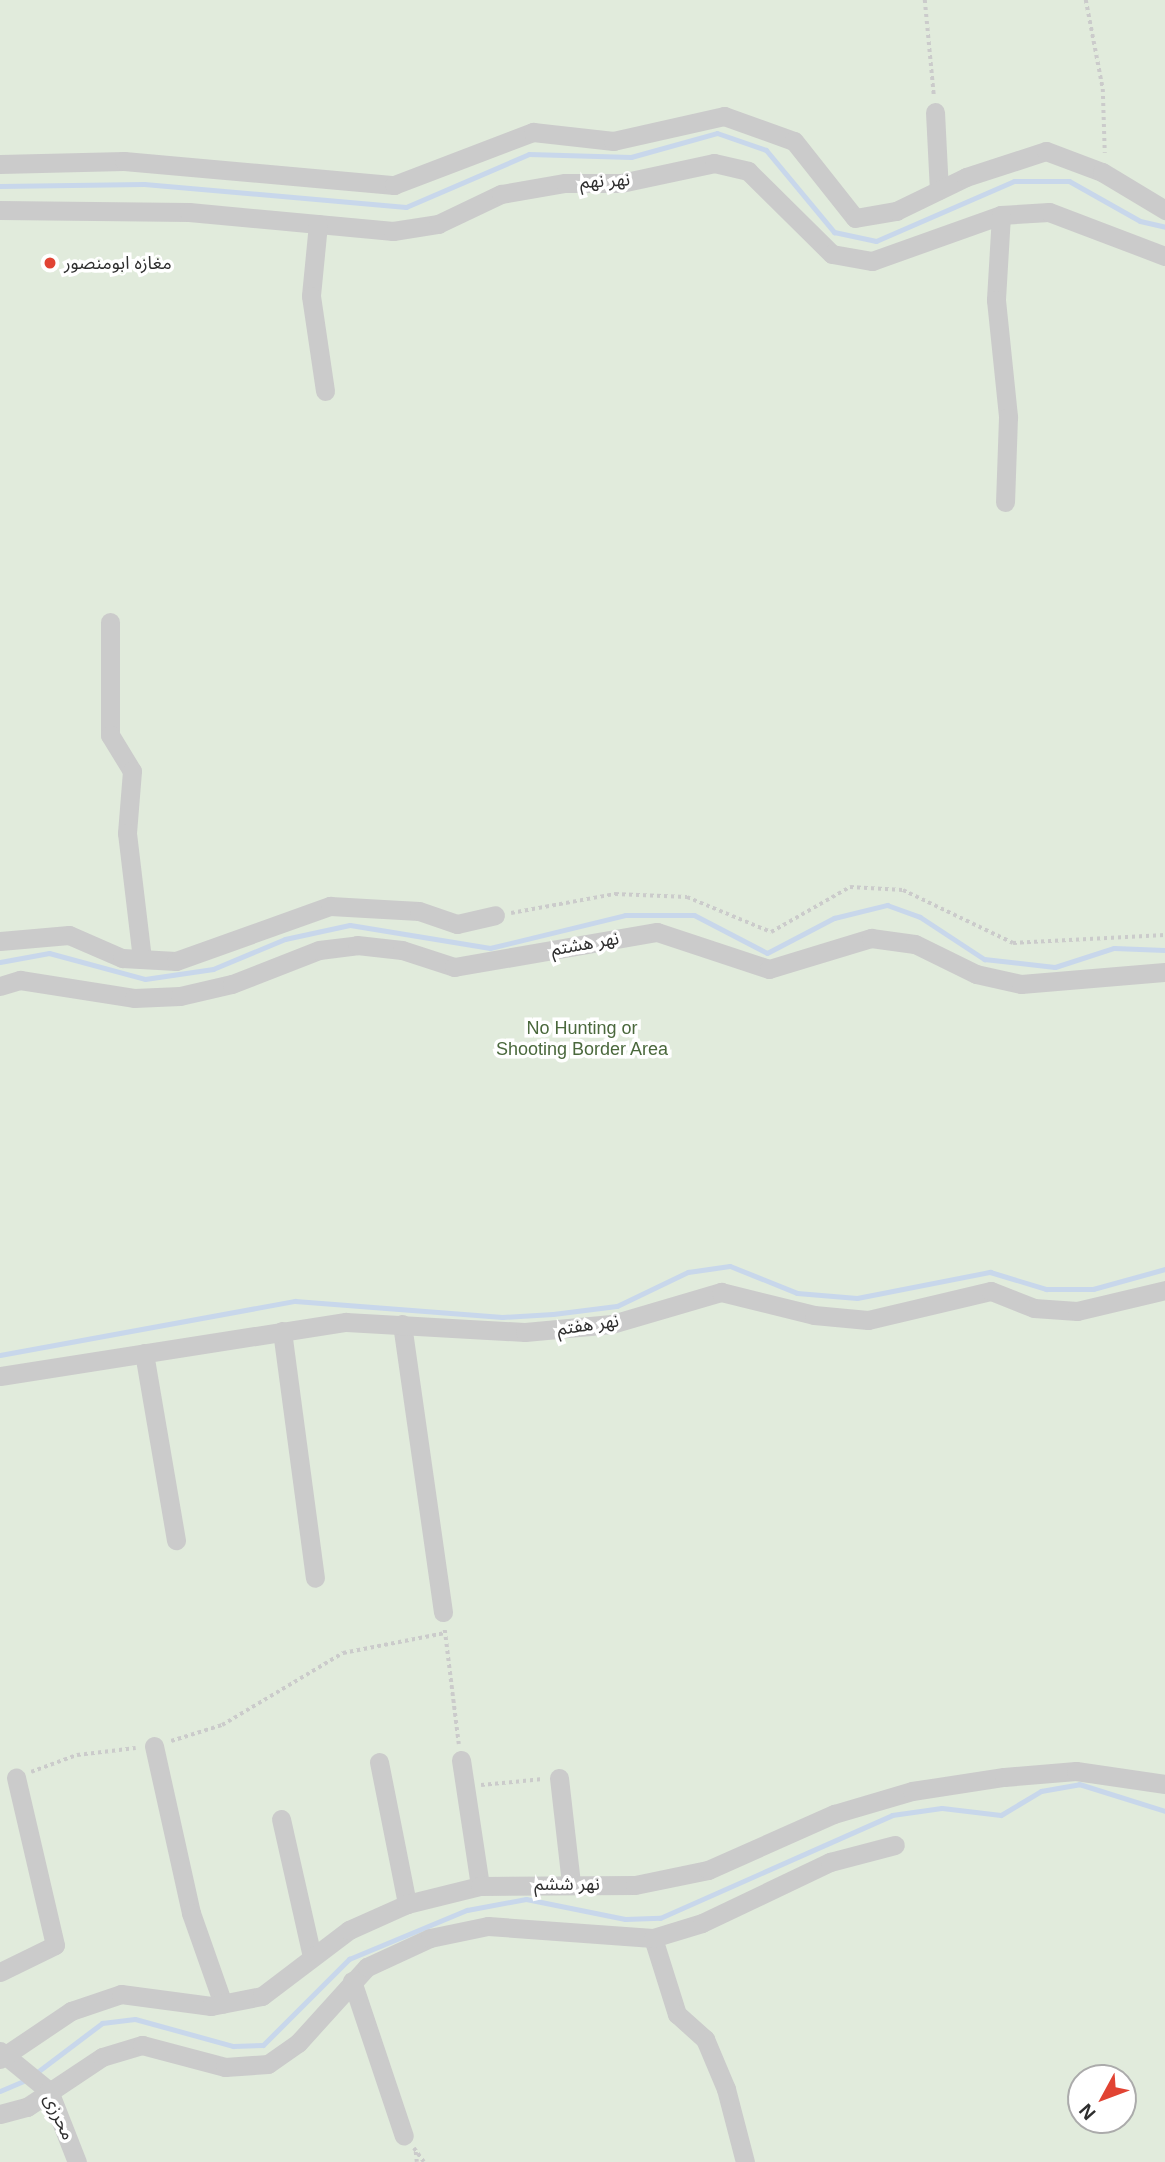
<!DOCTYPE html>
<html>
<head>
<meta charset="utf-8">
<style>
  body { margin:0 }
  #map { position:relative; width:1165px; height:2162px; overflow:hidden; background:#fff; font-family:Arial,"Noto Sans Arabic",sans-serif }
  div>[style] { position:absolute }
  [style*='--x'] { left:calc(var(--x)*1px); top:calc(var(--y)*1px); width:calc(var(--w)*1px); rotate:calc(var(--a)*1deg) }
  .green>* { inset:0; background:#e1ebdc }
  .stream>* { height:5px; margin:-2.5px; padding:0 2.5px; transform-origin:2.5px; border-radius:2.5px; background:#c8d7eb }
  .path>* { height:3.5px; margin-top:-1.75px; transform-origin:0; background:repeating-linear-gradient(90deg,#cbcbcb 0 3.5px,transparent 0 7px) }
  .minor>* { height:19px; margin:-9.5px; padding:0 9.5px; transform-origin:9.5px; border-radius:9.5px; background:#cbcbcb }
  .dots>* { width:19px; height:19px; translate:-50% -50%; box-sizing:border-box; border:4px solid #fff; border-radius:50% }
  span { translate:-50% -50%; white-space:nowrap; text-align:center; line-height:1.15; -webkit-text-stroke:7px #fff; paint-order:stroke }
  .street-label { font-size:18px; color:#2e2e2e }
  .poi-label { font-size:18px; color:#2e2e2e }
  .left { translate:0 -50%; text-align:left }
  .park-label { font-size:18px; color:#4a683c }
  .north { position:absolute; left:1067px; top:2064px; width:70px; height:70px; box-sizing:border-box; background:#fff; border:2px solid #ababab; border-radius:50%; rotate:229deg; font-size:19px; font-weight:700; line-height:28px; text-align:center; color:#2e2e2e }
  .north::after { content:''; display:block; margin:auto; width:24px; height:32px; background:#e14333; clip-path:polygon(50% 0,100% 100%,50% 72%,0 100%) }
</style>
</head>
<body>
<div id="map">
  <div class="green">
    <i style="clip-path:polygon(evenodd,0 0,1165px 0,1165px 2162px,0 2162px,0 0,1081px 2078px,1123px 2078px,1123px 2120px,1081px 2120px,1081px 2078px)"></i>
  </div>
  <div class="stream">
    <i style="--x:0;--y:186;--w:144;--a:-0.8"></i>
    <i style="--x:144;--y:184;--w:263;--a:5"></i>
    <i style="--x:406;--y:207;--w:134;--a:-23.3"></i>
    <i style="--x:529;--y:154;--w:102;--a:1.7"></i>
    <i style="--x:631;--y:157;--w:89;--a:-15.6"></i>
    <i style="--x:717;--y:133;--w:52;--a:19.1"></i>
    <i style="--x:766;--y:150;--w:107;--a:50.3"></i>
    <i style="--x:834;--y:232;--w:43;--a:12.1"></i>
    <i style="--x:876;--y:241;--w:150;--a:-23.5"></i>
    <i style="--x:1014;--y:181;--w:55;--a:0"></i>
    <i style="--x:1069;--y:181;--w:81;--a:29.4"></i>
    <i style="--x:1140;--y:221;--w:26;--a:13"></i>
    <i style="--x:0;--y:962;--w:50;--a:-10.4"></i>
    <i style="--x:49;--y:953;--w:99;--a:15.2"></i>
    <i style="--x:145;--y:979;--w:69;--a:-8.4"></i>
    <i style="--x:213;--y:969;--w:78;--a:-22.6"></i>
    <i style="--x:285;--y:939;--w:66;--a:-12.2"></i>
    <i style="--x:350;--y:925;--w:142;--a:9.3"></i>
    <i style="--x:490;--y:948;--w:139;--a:-13.7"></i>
    <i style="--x:625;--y:915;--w:69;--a:0"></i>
    <i style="--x:694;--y:915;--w:82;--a:27.5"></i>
    <i style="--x:767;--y:953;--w:76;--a:-27.6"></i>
    <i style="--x:834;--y:918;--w:55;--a:-13.8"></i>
    <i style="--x:887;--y:905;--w:35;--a:20"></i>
    <i style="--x:920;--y:917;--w:77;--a:33.3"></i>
    <i style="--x:984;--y:959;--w:71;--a:6.4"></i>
    <i style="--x:1055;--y:967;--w:62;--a:-17.9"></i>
    <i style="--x:1114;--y:948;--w:51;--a:2.2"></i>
    <i style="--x:0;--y:1355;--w:300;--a:-10.4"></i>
    <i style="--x:295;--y:1301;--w:208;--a:4.4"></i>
    <i style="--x:502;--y:1317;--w:51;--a:-3.4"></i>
    <i style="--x:553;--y:1314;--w:64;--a:-7.1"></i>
    <i style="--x:617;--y:1306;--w:79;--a:-25.6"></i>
    <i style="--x:688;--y:1272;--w:42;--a:-8.1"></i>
    <i style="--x:730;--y:1266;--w:72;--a:21.9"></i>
    <i style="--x:797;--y:1293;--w:60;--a:4.8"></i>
    <i style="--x:857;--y:1298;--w:136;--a:-11.1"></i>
    <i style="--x:990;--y:1272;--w:59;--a:16.9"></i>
    <i style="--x:1046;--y:1289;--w:47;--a:0"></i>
    <i style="--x:1093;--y:1289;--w:75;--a:-15.5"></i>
    <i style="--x:36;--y:2073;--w:83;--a:-37.1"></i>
    <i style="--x:102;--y:2023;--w:33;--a:-7"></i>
    <i style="--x:135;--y:2019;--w:102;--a:15.4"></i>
    <i style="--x:233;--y:2046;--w:30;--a:-2"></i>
    <i style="--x:263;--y:2045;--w:122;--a:-45"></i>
    <i style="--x:349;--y:1959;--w:128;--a:-22.6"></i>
    <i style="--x:467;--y:1910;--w:60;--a:-10.6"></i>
    <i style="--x:526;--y:1899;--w:101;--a:11.4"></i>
    <i style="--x:625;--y:1919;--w:35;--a:-2"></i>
    <i style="--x:660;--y:1918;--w:254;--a:-23.9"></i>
    <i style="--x:892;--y:1815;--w:50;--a:-8"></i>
    <i style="--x:942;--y:1808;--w:59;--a:6.8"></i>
    <i style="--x:1001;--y:1815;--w:47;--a:-31"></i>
    <i style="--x:1041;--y:1791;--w:39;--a:-10"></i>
    <i style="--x:1079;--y:1784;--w:90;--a:17.4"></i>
    <i style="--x:0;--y:2091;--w:30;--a:-23"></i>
  </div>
  <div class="path">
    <i style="--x:925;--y:0;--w:96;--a:84.6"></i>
    <i style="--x:1086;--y:0;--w:91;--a:79.2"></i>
    <i style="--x:1103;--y:89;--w:64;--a:88.2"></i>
    <i style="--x:511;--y:913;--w:106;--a:-10.4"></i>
    <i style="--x:615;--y:894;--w:72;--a:2.4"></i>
    <i style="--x:687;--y:897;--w:91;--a:22.6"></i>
    <i style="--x:771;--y:932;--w:91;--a:-29.7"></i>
    <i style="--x:850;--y:887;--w:53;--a:3.2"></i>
    <i style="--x:903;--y:890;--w:122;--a:25.7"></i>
    <i style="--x:1013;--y:943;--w:152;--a:-3"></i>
    <i style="--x:445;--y:1630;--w:115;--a:83"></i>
    <i style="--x:171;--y:1741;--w:53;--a:-17.4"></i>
    <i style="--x:222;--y:1725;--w:141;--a:-30.8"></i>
    <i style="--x:343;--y:1653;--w:104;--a:-11.1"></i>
    <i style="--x:31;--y:1772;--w:49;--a:-20.3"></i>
    <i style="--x:77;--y:1755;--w:59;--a:-6.8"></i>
    <i style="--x:481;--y:1785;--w:62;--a:-5.5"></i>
    <i style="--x:414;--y:2148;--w:17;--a:54"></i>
    <i style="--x:416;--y:2152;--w:10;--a:84"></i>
  </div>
  <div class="minor">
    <i style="--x:935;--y:112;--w:78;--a:87.1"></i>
    <i style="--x:0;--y:164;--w:124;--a:-1.4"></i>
    <i style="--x:124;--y:161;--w:271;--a:5.1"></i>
    <i style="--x:394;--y:185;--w:149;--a:-20.9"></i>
    <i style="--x:533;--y:132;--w:81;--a:6.4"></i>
    <i style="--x:613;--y:141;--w:114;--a:-12.7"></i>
    <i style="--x:724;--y:116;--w:74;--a:19.7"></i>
    <i style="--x:794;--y:141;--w:98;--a:51.6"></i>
    <i style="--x:855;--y:218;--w:42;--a:-9.7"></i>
    <i style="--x:896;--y:211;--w:78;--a:-25.9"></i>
    <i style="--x:966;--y:177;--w:84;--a:-18"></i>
    <i style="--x:1046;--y:151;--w:60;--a:20.6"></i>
    <i style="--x:1102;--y:172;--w:74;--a:31.1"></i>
    <i style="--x:0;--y:210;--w:189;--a:0.6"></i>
    <i style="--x:189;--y:212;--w:205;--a:5.3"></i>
    <i style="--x:393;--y:231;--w:46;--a:-8.8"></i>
    <i style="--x:438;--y:224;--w:70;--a:-25.5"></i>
    <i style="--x:501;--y:194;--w:65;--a:-9.8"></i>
    <i style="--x:565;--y:183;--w:56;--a:0"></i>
    <i style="--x:621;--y:183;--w:95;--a:-12.1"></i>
    <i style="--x:714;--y:163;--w:35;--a:13"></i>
    <i style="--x:748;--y:171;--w:118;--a:44.7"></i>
    <i style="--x:832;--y:254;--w:41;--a:9.9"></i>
    <i style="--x:872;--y:261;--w:137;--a:-19.6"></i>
    <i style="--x:1001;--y:215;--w:48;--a:-3.6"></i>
    <i style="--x:1049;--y:212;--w:124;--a:20.8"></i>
    <i style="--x:1001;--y:215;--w:85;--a:93.4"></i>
    <i style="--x:996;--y:300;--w:118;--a:84.1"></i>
    <i style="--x:1008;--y:417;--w:85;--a:92"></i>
    <i style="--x:318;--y:224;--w:72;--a:95.6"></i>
    <i style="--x:311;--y:296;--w:96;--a:81.6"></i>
    <i style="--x:110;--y:622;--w:113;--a:90"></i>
    <i style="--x:110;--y:735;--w:42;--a:58.6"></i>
    <i style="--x:132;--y:771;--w:62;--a:94.6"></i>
    <i style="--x:127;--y:833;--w:127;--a:83.2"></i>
    <i style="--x:0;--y:941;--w:69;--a:-5"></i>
    <i style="--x:69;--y:935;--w:58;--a:23.5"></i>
    <i style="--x:122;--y:958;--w:54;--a:3.2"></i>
    <i style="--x:176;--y:961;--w:164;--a:-19.7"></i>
    <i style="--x:330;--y:906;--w:89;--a:3.2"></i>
    <i style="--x:419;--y:911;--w:40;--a:18.9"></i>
    <i style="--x:457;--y:924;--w:39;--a:-13"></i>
    <i style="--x:0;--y:986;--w:21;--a:-17"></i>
    <i style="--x:20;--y:980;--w:115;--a:9"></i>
    <i style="--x:134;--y:998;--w:46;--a:-2.5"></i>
    <i style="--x:180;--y:996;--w:53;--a:-13"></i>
    <i style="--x:232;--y:984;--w:93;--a:-21.3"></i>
    <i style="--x:319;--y:950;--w:38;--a:-7"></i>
    <i style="--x:357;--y:945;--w:45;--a:6.3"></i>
    <i style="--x:402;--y:950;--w:55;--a:18.1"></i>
    <i style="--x:454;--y:967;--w:206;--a:-9.8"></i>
    <i style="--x:657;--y:932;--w:118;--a:18.3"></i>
    <i style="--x:769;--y:969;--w:107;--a:-16.9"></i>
    <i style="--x:871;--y:938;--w:44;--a:7.8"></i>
    <i style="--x:915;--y:944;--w:68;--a:26.2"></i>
    <i style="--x:976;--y:974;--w:46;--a:12.5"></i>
    <i style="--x:1021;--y:984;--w:144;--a:-4.8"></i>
    <i style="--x:402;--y:1324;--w:291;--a:81.9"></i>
    <i style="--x:282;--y:1331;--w:249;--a:82.4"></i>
    <i style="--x:144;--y:1353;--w:190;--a:80.3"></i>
    <i style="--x:0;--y:1376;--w:350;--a:-8.9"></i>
    <i style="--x:346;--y:1322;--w:179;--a:3.2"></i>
    <i style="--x:525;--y:1332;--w:87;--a:-5.3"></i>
    <i style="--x:612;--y:1324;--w:114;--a:-16.4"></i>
    <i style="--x:721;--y:1292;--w:96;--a:13.9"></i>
    <i style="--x:814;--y:1315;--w:54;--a:5.3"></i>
    <i style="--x:868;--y:1320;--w:126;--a:-13.3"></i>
    <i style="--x:991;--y:1291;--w:46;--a:21.6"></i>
    <i style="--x:1034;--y:1308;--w:43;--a:4"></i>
    <i style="--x:1077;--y:1311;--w:90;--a:-13.4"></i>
    <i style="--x:154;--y:1746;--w:171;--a:77.5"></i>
    <i style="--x:191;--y:1913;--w:96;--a:70.6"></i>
    <i style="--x:461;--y:1760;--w:127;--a:81.4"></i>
    <i style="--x:379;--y:1762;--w:145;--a:78.8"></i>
    <i style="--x:559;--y:1778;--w:106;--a:83.5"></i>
    <i style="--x:281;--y:1819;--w:141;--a:77.3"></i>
    <i style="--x:653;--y:1938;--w:80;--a:72.5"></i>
    <i style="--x:677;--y:2014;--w:38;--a:42"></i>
    <i style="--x:705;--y:2039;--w:54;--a:67.2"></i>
    <i style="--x:726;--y:2089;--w:75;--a:75.4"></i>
    <i style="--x:0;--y:1972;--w:61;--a:-26.1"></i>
    <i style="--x:55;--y:1945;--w:172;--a:-103.1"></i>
    <i style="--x:352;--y:1981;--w:163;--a:71.5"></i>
    <i style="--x:0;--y:2051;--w:63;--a:39.2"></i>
    <i style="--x:49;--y:2091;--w:76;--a:68.5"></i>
    <i style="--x:0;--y:2059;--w:86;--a:-34.1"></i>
    <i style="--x:71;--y:2011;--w:53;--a:-18.8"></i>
    <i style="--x:121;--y:1994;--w:91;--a:7.6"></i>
    <i style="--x:211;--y:2006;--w:52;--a:-11.1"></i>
    <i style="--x:262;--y:1996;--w:109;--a:-37.2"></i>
    <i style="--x:349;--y:1930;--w:64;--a:-24.1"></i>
    <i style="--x:407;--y:1904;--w:75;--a:-13.9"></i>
    <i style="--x:480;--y:1886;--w:155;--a:-0.4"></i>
    <i style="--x:635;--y:1885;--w:75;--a:-11.6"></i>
    <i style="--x:708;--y:1870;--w:138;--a:-24"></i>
    <i style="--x:834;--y:1814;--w:81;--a:-16.4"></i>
    <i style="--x:912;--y:1791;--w:93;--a:-8.7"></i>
    <i style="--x:1004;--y:1777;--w:72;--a:-4.8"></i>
    <i style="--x:1076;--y:1771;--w:90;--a:8.3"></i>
    <i style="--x:0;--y:2114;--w:28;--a:-15"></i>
    <i style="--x:27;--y:2107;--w:90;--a:-33.7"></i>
    <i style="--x:102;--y:2057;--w:42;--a:-16.7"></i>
    <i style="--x:142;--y:2045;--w:86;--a:14.8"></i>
    <i style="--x:225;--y:2067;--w:43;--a:-4"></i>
    <i style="--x:268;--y:2064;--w:37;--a:-35"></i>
    <i style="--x:298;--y:2043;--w:103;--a:-47.8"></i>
    <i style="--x:367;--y:1967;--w:69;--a:-24.7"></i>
    <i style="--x:430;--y:1938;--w:59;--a:-11.7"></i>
    <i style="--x:488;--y:1926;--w:165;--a:4.2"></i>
    <i style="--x:653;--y:1938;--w:51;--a:-17"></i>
    <i style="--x:702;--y:1923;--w:142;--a:-25.5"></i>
    <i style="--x:830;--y:1862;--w:67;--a:-14.7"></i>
  </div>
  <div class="dots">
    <i style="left:50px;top:263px;background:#e14333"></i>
  </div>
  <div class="street-label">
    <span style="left:605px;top:181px;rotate:-3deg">نهر نهم</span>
    <span style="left:585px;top:944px;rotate:-10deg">نهر هشتم</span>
    <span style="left:588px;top:1325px;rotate:-8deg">نهر هفتم</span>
    <span style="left:567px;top:1884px">نهر ششم</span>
    <span style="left:59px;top:2117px;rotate:65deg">محرزی</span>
  </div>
  <div class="poi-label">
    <span class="left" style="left:64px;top:263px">مغازه ابومنصور</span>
  </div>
  <div class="park-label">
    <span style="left:582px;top:1039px">No Hunting or<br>Shooting Border Area</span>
  </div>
  <div class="north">N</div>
</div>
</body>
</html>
